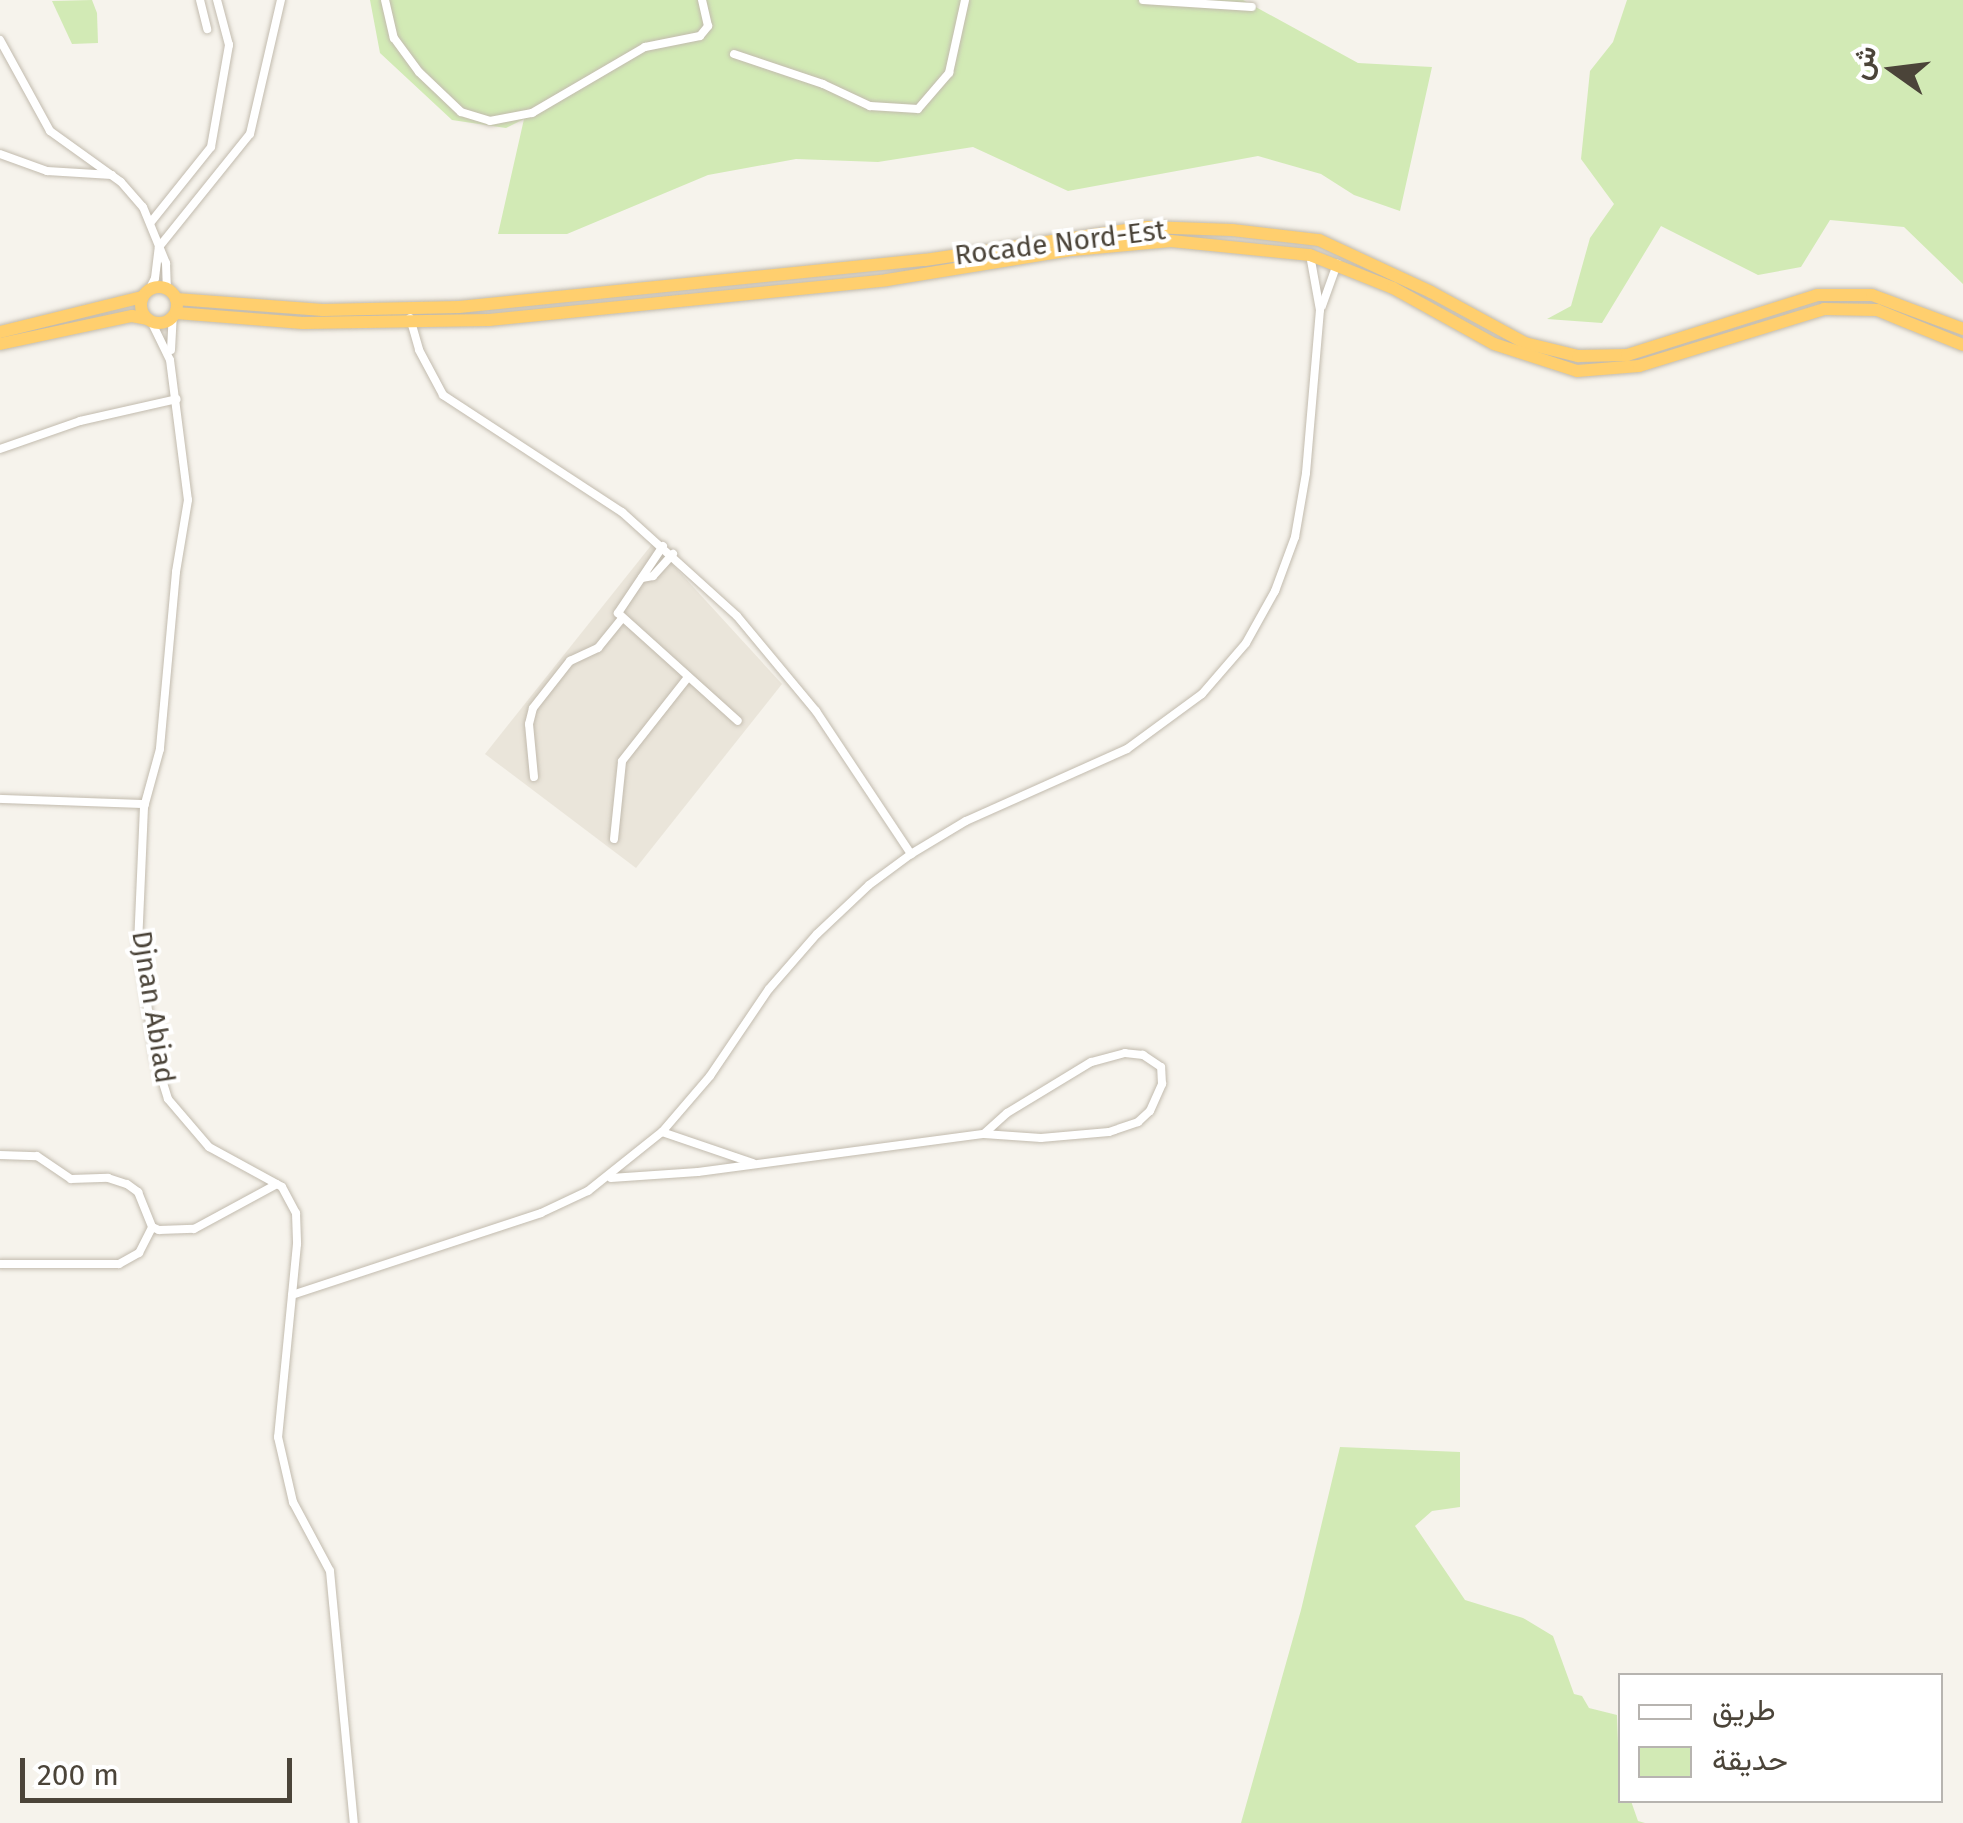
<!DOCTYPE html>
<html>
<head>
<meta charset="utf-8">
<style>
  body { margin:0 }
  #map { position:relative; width:1963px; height:1823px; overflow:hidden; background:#f6f3ec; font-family:"Fira Sans",Vazirmatn,sans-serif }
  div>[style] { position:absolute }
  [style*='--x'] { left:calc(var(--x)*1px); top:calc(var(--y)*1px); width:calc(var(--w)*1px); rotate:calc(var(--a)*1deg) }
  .residential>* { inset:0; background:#eae5da }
  .green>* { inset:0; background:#d2eab5 }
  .roads { filter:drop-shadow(0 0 2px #c2bbae) drop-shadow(0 0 2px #c2bbae) }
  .street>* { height:8px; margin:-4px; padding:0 4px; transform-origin:4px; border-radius:4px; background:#fff }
  .highway>* { height:12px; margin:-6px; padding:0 6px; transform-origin:6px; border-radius:6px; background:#ffcf6e }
  .highway>.ring { margin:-6px; padding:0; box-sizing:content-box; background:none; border:12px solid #ffcf6e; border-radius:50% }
  span { translate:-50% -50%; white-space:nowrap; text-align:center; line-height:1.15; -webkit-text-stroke:8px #fff; paint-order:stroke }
  .street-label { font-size:28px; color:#4b4439 }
  .legend { position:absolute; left:1618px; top:1673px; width:325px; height:130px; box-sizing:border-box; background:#fff; border:2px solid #b7b4b0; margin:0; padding:12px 18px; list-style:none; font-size:30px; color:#4b4439 }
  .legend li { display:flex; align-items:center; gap:20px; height:50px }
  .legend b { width:50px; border:2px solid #b7b4b0 }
  .north { position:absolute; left:1843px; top:20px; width:100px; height:100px; -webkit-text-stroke:8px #fff; paint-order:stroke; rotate:284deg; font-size:28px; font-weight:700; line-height:40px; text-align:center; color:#4b4439 }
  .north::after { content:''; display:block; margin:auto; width:35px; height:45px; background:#4b4439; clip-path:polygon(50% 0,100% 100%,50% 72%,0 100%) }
  .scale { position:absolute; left:20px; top:1758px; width:272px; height:45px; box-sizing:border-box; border:5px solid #4b4439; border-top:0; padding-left:12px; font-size:30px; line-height:35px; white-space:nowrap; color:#4b4439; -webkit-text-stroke:8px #fff; paint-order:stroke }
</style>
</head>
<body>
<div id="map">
  <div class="residential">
    <i style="clip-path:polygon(653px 543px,782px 684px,636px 868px,485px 754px)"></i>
  </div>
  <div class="green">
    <i style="clip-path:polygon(92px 0,97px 13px,98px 43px,72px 44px,52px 1px)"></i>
    <i style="clip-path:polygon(370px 0,1243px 0,1358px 63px,1432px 67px,1400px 211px,1354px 195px,1321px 174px,1258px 156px,1068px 191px,973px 147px,878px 162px,796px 159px,708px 175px,567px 234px,498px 234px,524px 119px,506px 128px,452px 120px,380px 53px)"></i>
    <i style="clip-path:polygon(1627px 0,1963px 0,1963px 284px,1904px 227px,1830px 220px,1801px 267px,1758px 275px,1661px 226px,1602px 323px,1547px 319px,1571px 306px,1590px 238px,1614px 204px,1581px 159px,1590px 71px,1613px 42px)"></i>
    <i style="clip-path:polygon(1340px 1447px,1460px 1452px,1460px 1507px,1432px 1511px,1415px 1526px,1465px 1600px,1523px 1618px,1553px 1636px,1574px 1694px,1582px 1696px,1589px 1708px,1617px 1715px,1620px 1800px,1631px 1801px,1638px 1821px,1645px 1823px,1241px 1823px,1301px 1610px)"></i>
  </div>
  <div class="roads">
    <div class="street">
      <i style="--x:200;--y:0;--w:30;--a:76"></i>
      <i style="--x:385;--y:0;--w:39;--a:77"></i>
      <i style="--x:394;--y:38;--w:42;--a:53.7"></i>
      <i style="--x:419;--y:72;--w:58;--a:43.6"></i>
      <i style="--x:461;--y:112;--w:30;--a:17"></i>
      <i style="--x:490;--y:121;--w:43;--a:-10.8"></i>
      <i style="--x:532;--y:113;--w:131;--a:-30.3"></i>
      <i style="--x:645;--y:47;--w:56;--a:-11.3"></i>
      <i style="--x:700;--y:36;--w:13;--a:-51"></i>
      <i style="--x:708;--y:26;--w:27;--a:-103"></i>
      <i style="--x:1143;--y:0;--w:109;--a:3.7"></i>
      <i style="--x:0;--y:40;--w:104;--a:61.2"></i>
      <i style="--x:50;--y:131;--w:87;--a:35.7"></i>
      <i style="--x:121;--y:182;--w:33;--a:49"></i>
      <i style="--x:143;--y:207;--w:61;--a:67.7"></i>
      <i style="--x:166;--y:263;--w:25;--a:88"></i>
      <i style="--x:734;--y:54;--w:94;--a:18.6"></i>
      <i style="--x:823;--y:84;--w:52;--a:25.1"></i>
      <i style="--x:870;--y:106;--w:48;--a:3.6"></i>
      <i style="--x:918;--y:109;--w:48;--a:-49.3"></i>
      <i style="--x:949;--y:73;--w:75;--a:-77.6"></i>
      <i style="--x:0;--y:154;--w:50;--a:19.9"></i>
      <i style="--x:47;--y:171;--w:65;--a:3.5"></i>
      <i style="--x:151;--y:222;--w:96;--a:-51.3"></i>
      <i style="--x:211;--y:147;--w:104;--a:-80"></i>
      <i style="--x:229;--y:45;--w:47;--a:-104.9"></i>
      <i style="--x:149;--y:290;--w:13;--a:-63"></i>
      <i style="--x:155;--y:278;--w:31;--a:-83"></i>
      <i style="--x:159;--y:247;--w:145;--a:-51.2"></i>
      <i style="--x:250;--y:134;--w:138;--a:-77"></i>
      <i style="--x:1322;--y:306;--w:45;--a:-70.3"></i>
      <i style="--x:410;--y:318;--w:33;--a:74"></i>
      <i style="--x:419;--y:350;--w:51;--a:61.9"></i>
      <i style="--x:443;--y:395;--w:214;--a:33.2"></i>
      <i style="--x:622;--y:512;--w:155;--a:42.1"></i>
      <i style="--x:737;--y:616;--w:124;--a:50.3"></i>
      <i style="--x:816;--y:711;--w:172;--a:56.4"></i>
      <i style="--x:151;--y:321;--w:43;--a:64"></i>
      <i style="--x:170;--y:360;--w:141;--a:82.7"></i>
      <i style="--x:188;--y:500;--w:73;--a:99.5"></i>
      <i style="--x:176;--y:572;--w:178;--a:95.2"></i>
      <i style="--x:160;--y:749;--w:60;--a:105.4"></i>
      <i style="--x:144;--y:807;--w:136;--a:92.5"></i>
      <i style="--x:138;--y:943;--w:115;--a:81.5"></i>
      <i style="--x:155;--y:1057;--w:44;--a:72.8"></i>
      <i style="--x:168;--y:1099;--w:63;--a:49.5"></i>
      <i style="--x:209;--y:1147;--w:83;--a:28.7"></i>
      <i style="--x:282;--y:1187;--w:30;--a:62"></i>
      <i style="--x:296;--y:1213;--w:31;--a:88"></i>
      <i style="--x:297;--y:1244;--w:194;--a:95.6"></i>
      <i style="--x:278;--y:1437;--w:67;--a:77"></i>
      <i style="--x:293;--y:1502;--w:78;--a:61.8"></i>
      <i style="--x:330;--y:1571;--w:253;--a:84.6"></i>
      <i style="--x:171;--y:350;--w:33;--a:-87"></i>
      <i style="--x:0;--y:449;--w:85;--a:-19.3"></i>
      <i style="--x:80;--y:421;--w:99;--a:-12.8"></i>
      <i style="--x:663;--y:546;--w:81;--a:123.9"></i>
      <i style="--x:618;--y:613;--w:161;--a:42"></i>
      <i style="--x:642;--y:578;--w:11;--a:-10"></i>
      <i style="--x:653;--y:576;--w:30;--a:-48"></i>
      <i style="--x:534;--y:777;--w:53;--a:-95.4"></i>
      <i style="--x:529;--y:724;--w:16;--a:-76"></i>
      <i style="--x:533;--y:708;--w:60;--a:-51.8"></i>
      <i style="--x:570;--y:661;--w:31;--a:-25"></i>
      <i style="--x:598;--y:648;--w:38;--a:-51"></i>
      <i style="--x:0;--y:799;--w:145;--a:2"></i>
      <i style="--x:614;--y:839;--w:78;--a:-84.1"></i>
      <i style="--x:622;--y:761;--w:107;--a:-51.8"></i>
      <i style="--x:662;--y:1132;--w:96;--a:18.8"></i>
      <i style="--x:0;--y:1155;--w:37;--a:2"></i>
      <i style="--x:37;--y:1156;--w:41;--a:34.1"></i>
      <i style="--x:71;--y:1179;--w:37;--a:-2"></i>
      <i style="--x:108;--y:1178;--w:20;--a:18"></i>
      <i style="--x:127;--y:1184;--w:14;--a:36"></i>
      <i style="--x:138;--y:1192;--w:38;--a:68"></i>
      <i style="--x:152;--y:1227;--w:8;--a:23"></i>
      <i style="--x:159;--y:1230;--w:35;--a:-2"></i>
      <i style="--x:194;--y:1229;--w:94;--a:-28.5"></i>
      <i style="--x:611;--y:1178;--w:87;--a:-3.9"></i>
      <i style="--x:698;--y:1172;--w:289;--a:-7.6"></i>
      <i style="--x:984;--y:1134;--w:57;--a:4"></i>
      <i style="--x:1041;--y:1138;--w:68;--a:-5"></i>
      <i style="--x:1109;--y:1132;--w:31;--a:-19"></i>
      <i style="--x:1138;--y:1122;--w:16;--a:-43"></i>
      <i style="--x:1150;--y:1111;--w:30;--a:-66"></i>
      <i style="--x:1162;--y:1084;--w:17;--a:-93"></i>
      <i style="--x:1161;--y:1067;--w:22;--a:-146"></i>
      <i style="--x:1143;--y:1055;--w:18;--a:-174"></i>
      <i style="--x:1125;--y:1053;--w:35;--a:165"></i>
      <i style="--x:1091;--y:1062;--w:98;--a:148.7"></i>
      <i style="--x:1007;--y:1113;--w:31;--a:138"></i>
      <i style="--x:0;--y:1264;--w:119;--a:0"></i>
      <i style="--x:119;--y:1264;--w:23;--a:-29"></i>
      <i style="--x:139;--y:1253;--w:29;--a:-63"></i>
      <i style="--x:292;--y:1295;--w:262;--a:-18.2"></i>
      <i style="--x:541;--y:1213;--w:52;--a:-25.1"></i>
      <i style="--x:588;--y:1191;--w:95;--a:-38.6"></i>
      <i style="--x:662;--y:1132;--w:74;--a:-49.4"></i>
      <i style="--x:710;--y:1076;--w:105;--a:-55.9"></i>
      <i style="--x:769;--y:989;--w:73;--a:-48.9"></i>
      <i style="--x:817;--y:934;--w:71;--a:-43.3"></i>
      <i style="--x:869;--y:885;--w:52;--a:-36.4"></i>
      <i style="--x:911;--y:854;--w:64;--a:-31"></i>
      <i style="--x:966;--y:821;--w:176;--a:-24.1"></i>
      <i style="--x:1127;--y:749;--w:93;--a:-36.3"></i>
      <i style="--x:1202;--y:694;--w:67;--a:-49.2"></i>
      <i style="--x:1246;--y:643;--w:60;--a:-60.9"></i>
      <i style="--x:1275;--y:591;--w:58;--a:-69.7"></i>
      <i style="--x:1295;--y:537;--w:65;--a:-80.2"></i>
      <i style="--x:1306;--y:473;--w:164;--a:-85.1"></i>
      <i style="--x:1320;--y:310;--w:56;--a:-100.3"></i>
    </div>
    <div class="highway">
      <i class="ring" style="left:141px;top:287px;width:24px;height:24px"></i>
      <i style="--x:176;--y:299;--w:147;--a:4.3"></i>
      <i style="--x:323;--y:310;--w:136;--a:-1.3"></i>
      <i style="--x:459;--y:307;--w:468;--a:-5.8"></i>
      <i style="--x:925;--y:260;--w:224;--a:-8.5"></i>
      <i style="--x:1147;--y:227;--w:85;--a:2"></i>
      <i style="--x:1232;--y:230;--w:88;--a:6.6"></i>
      <i style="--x:1319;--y:240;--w:123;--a:24.9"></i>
      <i style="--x:1431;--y:292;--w:107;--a:28.5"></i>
      <i style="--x:1525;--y:343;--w:55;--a:13.8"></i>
      <i style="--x:1578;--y:356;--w:49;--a:-1.2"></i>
      <i style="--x:1627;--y:355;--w:199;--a:-17.5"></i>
      <i style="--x:1817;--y:295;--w:55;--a:0"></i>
      <i style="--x:1872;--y:295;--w:97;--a:20.5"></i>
      <i style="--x:176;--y:313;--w:127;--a:4.5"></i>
      <i style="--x:303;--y:323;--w:186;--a:-0.9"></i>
      <i style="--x:489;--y:320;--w:400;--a:-5.7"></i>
      <i style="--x:887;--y:280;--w:188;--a:-9.2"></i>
      <i style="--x:1073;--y:250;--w:98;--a:-5.2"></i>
      <i style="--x:1171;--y:241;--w:140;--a:5.8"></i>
      <i style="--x:1310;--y:255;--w:89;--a:21.7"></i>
      <i style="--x:1393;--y:288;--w:115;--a:29"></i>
      <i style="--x:1494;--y:344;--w:87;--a:18"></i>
      <i style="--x:1577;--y:371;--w:62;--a:-4.6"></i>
      <i style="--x:1639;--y:366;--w:194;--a:-17.1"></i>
      <i style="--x:1824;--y:309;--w:53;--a:1.1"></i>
      <i style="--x:1877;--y:310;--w:93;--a:22.1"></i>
      <i style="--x:0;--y:332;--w:146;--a:-13.8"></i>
      <i style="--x:0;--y:344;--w:135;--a:-12"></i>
      <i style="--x:132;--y:316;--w:15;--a:11"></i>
    </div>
  </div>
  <div class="street-label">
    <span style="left:1060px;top:243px;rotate:-7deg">Rocade Nord-Est</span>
    <span style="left:153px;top:1007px;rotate:81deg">Djnan Abiad</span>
  </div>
  <ul class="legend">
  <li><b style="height:12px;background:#fff"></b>طريق</li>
  <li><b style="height:28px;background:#d2eab5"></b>حديقة</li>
  </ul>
  <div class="north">ش</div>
  <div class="scale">200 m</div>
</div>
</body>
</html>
